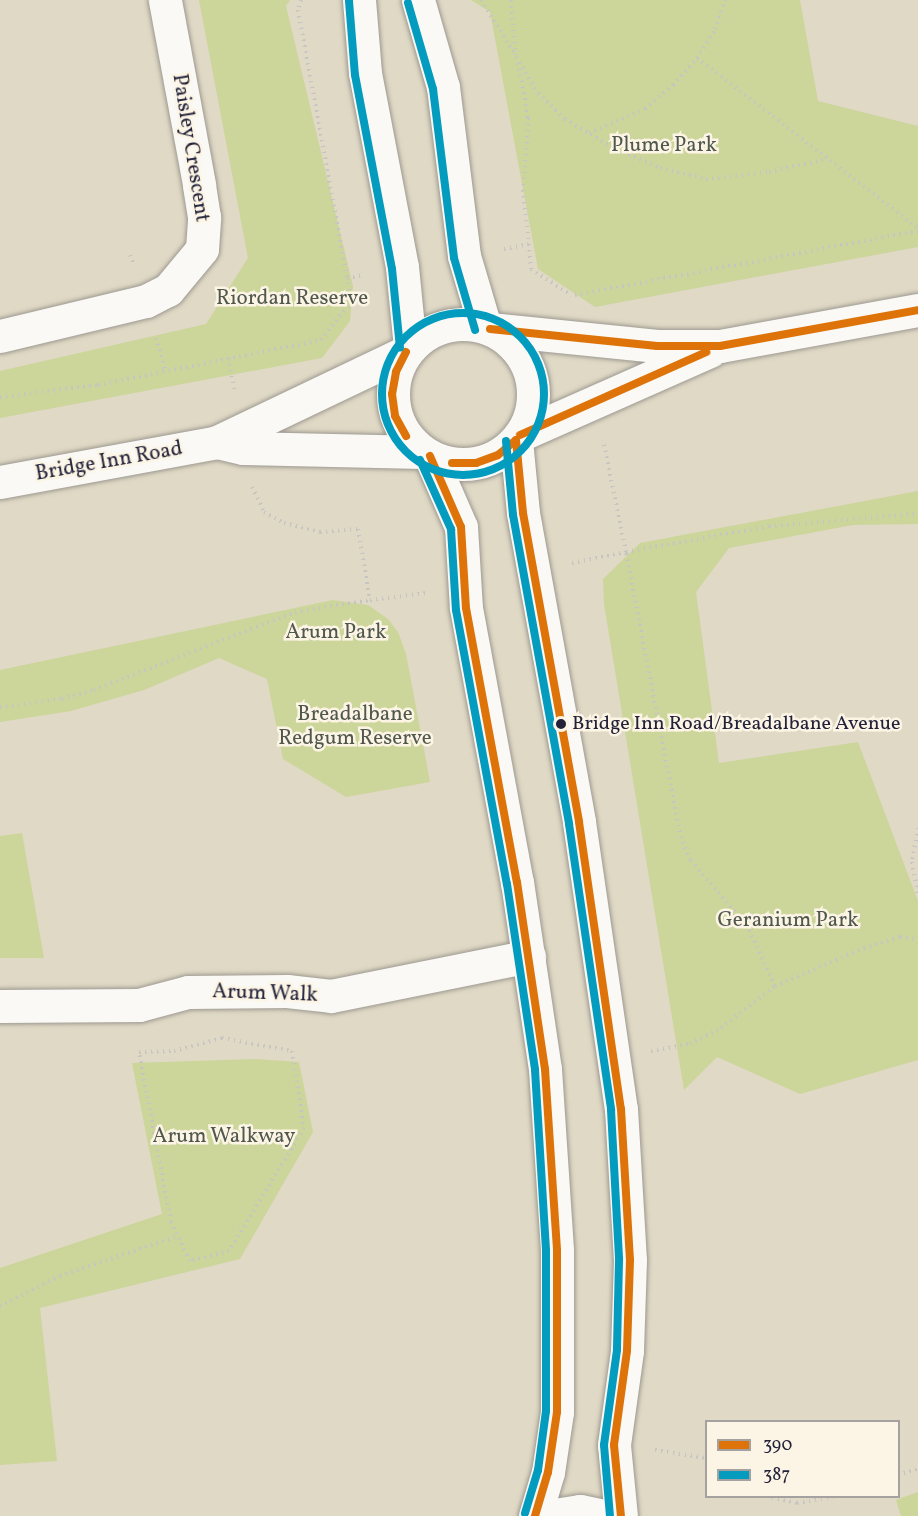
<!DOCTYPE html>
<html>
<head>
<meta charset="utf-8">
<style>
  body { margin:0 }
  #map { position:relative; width:918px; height:1516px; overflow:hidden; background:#e0d9c5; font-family:Vollkorn,serif }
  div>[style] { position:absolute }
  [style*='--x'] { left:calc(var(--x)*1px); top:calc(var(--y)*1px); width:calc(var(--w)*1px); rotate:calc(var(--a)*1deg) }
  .green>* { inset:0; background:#ccd59a }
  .path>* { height:4px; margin-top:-2px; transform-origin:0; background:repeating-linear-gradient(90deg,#c6c5c2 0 1.5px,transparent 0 6px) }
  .roads { filter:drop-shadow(0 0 2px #9d9991) drop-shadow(0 0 2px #9d9991) }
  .minor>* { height:33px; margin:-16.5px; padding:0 16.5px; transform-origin:16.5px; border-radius:16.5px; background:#faf9f6 }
  .tertiary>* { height:33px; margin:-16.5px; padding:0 16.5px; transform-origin:16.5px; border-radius:16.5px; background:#faf9f6 }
  .secondary>* { height:33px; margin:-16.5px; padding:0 16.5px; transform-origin:16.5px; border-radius:16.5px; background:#faf9f6 }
  .secondary>.ring { margin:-16.5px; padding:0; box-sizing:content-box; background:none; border:33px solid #faf9f6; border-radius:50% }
  .bus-1>* { height:8px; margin:-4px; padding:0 4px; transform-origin:4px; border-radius:4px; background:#de7409 }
  .bus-2>* { height:8px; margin:-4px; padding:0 4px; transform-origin:4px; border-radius:4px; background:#039cbf }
  .bus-2>.ring { margin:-4px; padding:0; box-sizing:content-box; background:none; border:8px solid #039cbf; border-radius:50% }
  .dots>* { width:16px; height:16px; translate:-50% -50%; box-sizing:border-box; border:3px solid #fcf5e5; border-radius:50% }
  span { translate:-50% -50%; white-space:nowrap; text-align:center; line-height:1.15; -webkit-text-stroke:5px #fcf5e5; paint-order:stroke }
  .bus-label { font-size:20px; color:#22223b }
  .left { translate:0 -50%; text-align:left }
  .park-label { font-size:21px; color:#50574d }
  .street-label { font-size:21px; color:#22223b }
  .legend { position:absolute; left:705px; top:1420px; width:195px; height:78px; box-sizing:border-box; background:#fcf5e5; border:2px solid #a5a1a1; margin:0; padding:8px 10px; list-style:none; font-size:18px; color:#22223b }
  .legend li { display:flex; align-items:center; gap:12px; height:30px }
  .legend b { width:30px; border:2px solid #a5a1a1 }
</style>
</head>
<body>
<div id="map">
  <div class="green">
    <i style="clip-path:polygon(199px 0,290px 0,286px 6px,353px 286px,350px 321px,322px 358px,0 418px,0 371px,206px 324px,248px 258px)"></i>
    <i style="clip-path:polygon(471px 0,800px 0,818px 101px,918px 126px,918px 247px,595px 307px,538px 269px,490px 12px)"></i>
    <i style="clip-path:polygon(918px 491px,918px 524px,853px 525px,729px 548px,696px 592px,719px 763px,858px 742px,918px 901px,918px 1060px,800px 1094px,717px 1057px,684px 1090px,604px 604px,603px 579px,640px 543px)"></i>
    <i style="clip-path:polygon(333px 600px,368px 605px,388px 619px,398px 632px,406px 654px,430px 782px,346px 797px,283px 759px,267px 679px,219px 658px,144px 690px,71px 711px,0 722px,0 670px)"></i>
    <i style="clip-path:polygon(22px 833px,44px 958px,0 958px,0 836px)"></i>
    <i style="clip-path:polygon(255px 1059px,299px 1062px,313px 1132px,240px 1259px,40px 1308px,57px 1461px,0 1465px,0 1268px,162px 1214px,132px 1063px)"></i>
    <i style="clip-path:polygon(918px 1492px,918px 1516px,901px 1516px,896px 1500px)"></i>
  </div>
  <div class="path">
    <i style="--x:301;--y:0;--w:10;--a:107"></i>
    <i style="--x:298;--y:10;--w:272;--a:79.6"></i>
    <i style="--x:481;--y:0;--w:66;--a:58"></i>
    <i style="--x:511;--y:0;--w:57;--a:85"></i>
    <i style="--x:516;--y:57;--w:42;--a:58.6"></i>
    <i style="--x:538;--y:93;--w:37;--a:44"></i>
    <i style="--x:565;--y:119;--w:55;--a:30.8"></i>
    <i style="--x:612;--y:147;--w:52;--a:23.6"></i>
    <i style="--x:660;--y:168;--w:47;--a:13.4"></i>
    <i style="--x:706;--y:179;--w:63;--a:-6.3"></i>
    <i style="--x:769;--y:172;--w:58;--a:-12.8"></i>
    <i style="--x:697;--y:58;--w:279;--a:37.6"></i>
    <i style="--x:518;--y:63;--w:56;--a:79.7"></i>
    <i style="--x:528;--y:118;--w:72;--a:94"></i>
    <i style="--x:523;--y:190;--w:54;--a:83.7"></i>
    <i style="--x:589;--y:133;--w:61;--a:-23.2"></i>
    <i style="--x:645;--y:109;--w:37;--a:-41"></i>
    <i style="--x:673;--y:85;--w:36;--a:-48"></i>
    <i style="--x:697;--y:58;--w:34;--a:-58"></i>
    <i style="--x:715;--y:29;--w:31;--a:-71"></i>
    <i style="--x:504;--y:249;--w:25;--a:-11"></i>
    <i style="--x:529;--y:244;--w:25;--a:85"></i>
    <i style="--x:531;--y:269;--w:48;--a:33"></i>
    <i style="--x:130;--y:255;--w:11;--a:68"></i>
    <i style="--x:575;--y:295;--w:349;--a:-10.6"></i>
    <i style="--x:156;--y:338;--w:32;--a:74"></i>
    <i style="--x:229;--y:358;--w:33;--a:81"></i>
    <i style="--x:0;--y:397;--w:99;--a:-7"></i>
    <i style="--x:98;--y:385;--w:227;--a:-11.4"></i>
    <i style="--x:321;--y:340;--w:48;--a:-51.7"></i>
    <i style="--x:351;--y:302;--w:24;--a:-99"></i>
    <i style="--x:347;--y:278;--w:17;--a:-10"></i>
    <i style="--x:252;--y:487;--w:28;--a:64"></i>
    <i style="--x:264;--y:512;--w:23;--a:29"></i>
    <i style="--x:284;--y:523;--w:37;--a:14"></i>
    <i style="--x:320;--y:532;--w:38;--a:-5"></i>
    <i style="--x:358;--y:529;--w:72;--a:80.4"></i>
    <i style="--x:370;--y:600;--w:57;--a:-7"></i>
    <i style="--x:572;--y:563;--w:55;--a:-11.5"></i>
    <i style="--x:626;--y:552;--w:114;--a:-101.6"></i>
    <i style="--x:0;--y:707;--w:63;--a:-7.4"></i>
    <i style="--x:62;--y:699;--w:33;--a:-16"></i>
    <i style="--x:94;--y:690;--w:216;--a:-21.2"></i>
    <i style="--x:295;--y:612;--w:76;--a:-9.1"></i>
    <i style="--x:918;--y:828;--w:35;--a:100"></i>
    <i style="--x:912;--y:862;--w:36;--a:80"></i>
    <i style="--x:775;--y:986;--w:67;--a:-114.7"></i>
    <i style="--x:747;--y:925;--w:86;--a:-131.2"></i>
    <i style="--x:690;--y:860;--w:24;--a:-112"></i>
    <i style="--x:681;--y:838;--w:291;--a:-100.9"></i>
    <i style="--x:626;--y:552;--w:145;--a:-10.3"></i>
    <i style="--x:769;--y:526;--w:149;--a:-4.6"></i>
    <i style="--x:222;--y:1038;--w:71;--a:10.5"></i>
    <i style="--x:292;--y:1051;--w:78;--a:81.1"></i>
    <i style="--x:304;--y:1128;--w:144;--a:121.4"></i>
    <i style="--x:229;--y:1251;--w:40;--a:165.6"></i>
    <i style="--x:190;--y:1261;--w:43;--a:-116"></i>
    <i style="--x:171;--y:1222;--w:173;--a:-100.7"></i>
    <i style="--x:139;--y:1052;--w:35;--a:-2"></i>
    <i style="--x:174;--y:1051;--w:50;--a:-15.2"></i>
    <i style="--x:651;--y:1051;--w:40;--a:-10"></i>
    <i style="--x:690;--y:1044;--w:35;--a:-27"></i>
    <i style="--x:721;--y:1028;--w:68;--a:-37.9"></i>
    <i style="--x:775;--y:986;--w:97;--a:-23.1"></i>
    <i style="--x:864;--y:948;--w:38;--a:-17"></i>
    <i style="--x:900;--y:937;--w:18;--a:9"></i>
    <i style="--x:0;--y:1306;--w:67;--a:-26.6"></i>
    <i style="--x:60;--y:1276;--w:121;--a:-18.7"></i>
    <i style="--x:655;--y:1450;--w:52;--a:8.9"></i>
    <i style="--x:898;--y:1475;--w:21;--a:-17"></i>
    <i style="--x:766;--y:1496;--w:32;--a:13"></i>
    <i style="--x:797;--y:1503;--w:41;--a:-9.9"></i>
  </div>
  <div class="roads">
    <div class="minor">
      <i style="--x:0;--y:336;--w:150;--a:-13.5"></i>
      <i style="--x:146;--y:301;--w:25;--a:-27"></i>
      <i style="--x:168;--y:290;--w:53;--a:-50.3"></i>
      <i style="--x:202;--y:249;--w:32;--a:-86"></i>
      <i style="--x:204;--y:217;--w:33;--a:-99"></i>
      <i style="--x:199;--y:184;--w:187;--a:-100.5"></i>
      <i style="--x:0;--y:1006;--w:139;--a:-0.4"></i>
      <i style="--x:139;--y:1005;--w:51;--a:-14.9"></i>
      <i style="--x:188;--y:992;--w:99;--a:-0.6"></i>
      <i style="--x:287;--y:991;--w:44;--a:6.5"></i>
      <i style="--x:331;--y:996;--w:202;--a:-11.4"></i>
    </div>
    <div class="tertiary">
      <i style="--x:359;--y:0;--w:73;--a:85.3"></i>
      <i style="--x:365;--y:73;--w:197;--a:79.2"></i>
      <i style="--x:402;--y:267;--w:80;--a:84.3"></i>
      <i style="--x:418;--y:0;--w:91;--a:74"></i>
      <i style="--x:443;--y:87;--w:170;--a:82.9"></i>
      <i style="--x:464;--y:256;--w:74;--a:73.5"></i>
      <i style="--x:516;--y:440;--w:73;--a:84.5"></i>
      <i style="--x:523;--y:513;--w:314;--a:79.7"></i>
      <i style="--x:579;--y:822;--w:290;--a:81.7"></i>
      <i style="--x:621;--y:1109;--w:151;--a:86.6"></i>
      <i style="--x:630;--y:1260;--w:91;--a:91.9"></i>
      <i style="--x:627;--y:1351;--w:95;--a:97.9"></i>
      <i style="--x:614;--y:1445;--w:71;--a:84.4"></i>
      <i style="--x:430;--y:456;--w:77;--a:66.4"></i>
      <i style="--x:461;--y:527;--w:81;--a:86.5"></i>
      <i style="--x:466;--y:608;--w:279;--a:79.5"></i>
      <i style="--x:517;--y:882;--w:189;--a:81.5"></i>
      <i style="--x:545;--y:1069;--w:182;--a:86.2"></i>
      <i style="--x:557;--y:1251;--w:161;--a:90"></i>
      <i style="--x:557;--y:1412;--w:61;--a:98.5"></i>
      <i style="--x:548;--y:1472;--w:46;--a:106.5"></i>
      <i style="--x:548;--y:1516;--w:32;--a:-9"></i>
      <i style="--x:580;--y:1511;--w:24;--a:12"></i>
    </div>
    <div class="secondary">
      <i class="ring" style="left:393px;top:324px;width:107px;height:107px"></i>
      <i style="--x:490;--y:329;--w:168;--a:5.8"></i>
      <i style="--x:657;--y:346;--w:63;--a:0"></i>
      <i style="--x:720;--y:346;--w:201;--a:-10.3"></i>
      <i style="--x:520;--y:435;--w:208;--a:-23.9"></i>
      <i style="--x:217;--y:442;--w:27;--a:13"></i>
      <i style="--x:243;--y:448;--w:179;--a:1.3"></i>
      <i style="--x:0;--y:482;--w:221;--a:-10.4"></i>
      <i style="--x:217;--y:442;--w:209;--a:-25.5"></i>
    </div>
  </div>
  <div class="bus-1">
    <i style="--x:490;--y:329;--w:168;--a:5.8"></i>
    <i style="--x:657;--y:346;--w:63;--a:0"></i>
    <i style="--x:720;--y:346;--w:201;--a:-10.3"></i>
    <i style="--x:406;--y:352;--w:22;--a:117"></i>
    <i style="--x:396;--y:372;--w:22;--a:100"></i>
    <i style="--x:392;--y:394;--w:22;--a:82"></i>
    <i style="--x:395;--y:416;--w:23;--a:61"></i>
    <i style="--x:520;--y:435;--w:204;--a:-24"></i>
    <i style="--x:516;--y:440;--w:73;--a:84.5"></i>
    <i style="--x:523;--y:513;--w:314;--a:79.7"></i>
    <i style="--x:579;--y:822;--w:290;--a:81.7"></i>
    <i style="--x:621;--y:1109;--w:151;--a:86.6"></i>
    <i style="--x:630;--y:1260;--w:91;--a:91.9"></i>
    <i style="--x:627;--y:1351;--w:95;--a:97.9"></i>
    <i style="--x:614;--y:1445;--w:71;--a:84.4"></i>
    <i style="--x:430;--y:456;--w:77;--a:66.4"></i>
    <i style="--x:461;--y:527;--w:81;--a:86.5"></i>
    <i style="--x:466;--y:608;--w:279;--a:79.5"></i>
    <i style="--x:517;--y:882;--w:189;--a:81.5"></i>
    <i style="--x:545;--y:1069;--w:182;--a:86.2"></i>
    <i style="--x:557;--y:1251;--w:161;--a:90"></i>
    <i style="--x:557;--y:1412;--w:61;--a:98.5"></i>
    <i style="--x:548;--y:1472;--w:46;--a:106.5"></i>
    <i style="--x:452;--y:463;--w:24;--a:0"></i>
    <i style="--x:476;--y:463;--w:23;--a:-20"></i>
    <i style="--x:498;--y:455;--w:23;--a:-40"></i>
  </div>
  <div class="bus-2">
    <i style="--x:349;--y:1;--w:74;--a:85.4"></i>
    <i style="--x:355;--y:75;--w:197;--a:79.2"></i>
    <i style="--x:392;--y:269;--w:79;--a:84.2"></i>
    <i style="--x:408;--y:3;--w:90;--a:73.8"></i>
    <i style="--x:433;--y:89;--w:170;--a:82.9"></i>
    <i style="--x:454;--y:258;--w:75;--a:73.7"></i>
    <i class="ring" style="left:382px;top:313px;width:154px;height:154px"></i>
    <i style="--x:506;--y:441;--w:74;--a:84.6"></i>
    <i style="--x:513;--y:515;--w:314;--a:79.7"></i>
    <i style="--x:569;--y:824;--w:289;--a:81.6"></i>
    <i style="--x:611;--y:1110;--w:150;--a:86.9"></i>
    <i style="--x:619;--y:1260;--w:90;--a:91.3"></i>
    <i style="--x:617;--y:1350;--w:96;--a:97.8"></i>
    <i style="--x:604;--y:1445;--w:71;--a:85.2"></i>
    <i style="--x:420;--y:460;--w:76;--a:65.8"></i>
    <i style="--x:451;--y:529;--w:81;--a:86.5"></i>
    <i style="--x:456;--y:610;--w:279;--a:79.5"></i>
    <i style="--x:507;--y:884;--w:188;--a:81.4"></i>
    <i style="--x:535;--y:1070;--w:181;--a:86.5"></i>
    <i style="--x:546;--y:1251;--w:160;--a:90"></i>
    <i style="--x:546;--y:1411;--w:60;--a:97.7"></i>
    <i style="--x:538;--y:1470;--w:45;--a:106.8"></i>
  </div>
  <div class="dots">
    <i style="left:561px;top:724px;background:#22223b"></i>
  </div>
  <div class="bus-label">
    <span class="left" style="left:572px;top:724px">Bridge Inn Road/Breadalbane Avenue</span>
  </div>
  <div class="park-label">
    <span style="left:664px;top:146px">Plume Park</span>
    <span style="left:292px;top:299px">Riordan Reserve</span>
    <span style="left:336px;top:633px">Arum Park</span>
    <span style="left:355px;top:727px">Breadalbane<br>Redgum Reserve</span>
    <span style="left:788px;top:921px">Geranium Park</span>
    <span style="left:224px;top:1137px">Arum Walkway</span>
  </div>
  <div class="street-label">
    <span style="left:190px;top:148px;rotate:81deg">Paisley Crescent</span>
    <span style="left:109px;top:462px;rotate:-10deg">Bridge Inn Road</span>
    <span style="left:265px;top:994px;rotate:2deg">Arum Walk</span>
  </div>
  <ul class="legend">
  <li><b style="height:8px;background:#de7409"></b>390</li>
  <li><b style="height:8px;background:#039cbf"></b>387</li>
  </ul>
</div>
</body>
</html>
